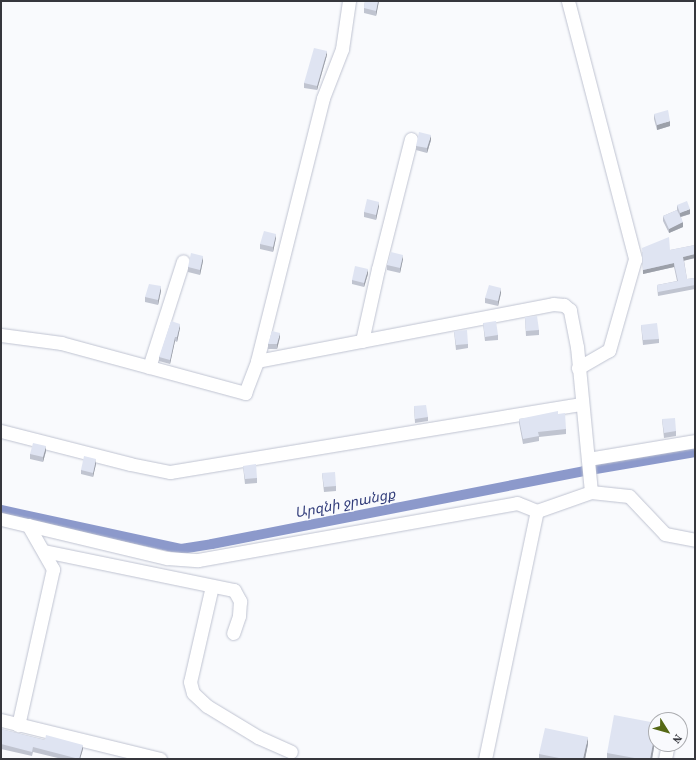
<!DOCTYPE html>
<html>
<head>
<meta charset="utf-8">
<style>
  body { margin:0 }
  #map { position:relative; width:696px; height:760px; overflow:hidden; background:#f9fafd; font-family:"Source Serif 4","Noto Sans Armenian",serif }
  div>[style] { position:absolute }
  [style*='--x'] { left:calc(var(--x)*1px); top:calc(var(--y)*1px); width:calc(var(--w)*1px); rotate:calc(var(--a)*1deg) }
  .canal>* { height:10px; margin:-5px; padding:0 5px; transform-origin:5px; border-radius:5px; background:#8c99cb }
  .roads { filter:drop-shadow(0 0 1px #bfc3d1) drop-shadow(0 0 1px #bfc3d1) }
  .minor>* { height:13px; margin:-6.5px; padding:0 6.5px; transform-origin:6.5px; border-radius:6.5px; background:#fff }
  .wall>* { inset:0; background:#c0c4d0 }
  .shaded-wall>* { inset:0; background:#9ca0a9 }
  .building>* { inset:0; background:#dfe4f2 }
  span { translate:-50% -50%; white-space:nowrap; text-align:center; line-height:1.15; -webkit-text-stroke:3px #f9fafd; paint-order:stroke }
  .water-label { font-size:14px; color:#313c7a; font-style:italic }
  .frame { position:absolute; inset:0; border:2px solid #36373d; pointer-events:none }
  .north { position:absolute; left:648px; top:712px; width:40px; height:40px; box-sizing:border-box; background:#f9fafd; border:1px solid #abacb0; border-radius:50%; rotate:127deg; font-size:11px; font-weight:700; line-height:16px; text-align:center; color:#36373d }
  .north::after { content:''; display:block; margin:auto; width:14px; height:18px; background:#556815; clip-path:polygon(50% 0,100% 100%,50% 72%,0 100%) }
</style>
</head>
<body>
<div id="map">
  <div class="canal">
    <i style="--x:1;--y:510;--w:184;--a:12.2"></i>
    <i style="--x:181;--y:549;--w:31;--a:-9"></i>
    <i style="--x:212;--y:544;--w:379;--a:-11.1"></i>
    <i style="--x:584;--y:471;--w:113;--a:-9.7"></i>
  </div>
  <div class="roads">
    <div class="minor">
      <i style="--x:568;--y:1;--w:267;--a:75.4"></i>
      <i style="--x:635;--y:259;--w:95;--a:105.9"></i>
      <i style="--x:609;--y:350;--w:36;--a:150"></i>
      <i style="--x:1;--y:335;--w:61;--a:7.6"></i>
      <i style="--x:61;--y:343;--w:191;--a:15.2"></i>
      <i style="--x:245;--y:393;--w:34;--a:-69"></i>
      <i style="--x:257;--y:361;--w:271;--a:-75.9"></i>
      <i style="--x:323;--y:98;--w:53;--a:-68.8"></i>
      <i style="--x:342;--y:49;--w:49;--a:-81.7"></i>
      <i style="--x:362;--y:341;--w:74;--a:-77.5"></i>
      <i style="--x:378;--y:269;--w:134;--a:-75.8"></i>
      <i style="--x:149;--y:367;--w:111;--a:-72.2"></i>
      <i style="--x:1;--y:431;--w:133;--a:14.3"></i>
      <i style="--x:130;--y:464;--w:41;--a:11.3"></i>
      <i style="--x:170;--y:472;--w:417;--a:-9.4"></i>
      <i style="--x:588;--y:459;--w:109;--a:-9.5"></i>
      <i style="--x:591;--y:492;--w:38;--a:6"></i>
      <i style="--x:629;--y:496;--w:52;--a:46.5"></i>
      <i style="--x:665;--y:534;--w:31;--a:11"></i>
      <i style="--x:1;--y:519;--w:28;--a:13"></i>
      <i style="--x:28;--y:525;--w:51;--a:60.4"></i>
      <i style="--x:53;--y:569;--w:160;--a:102.6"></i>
      <i style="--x:28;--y:525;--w:143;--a:13.4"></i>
      <i style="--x:167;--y:558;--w:31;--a:4"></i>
      <i style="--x:198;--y:560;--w:324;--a:-10.1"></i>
      <i style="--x:517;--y:503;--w:22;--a:22"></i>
      <i style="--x:537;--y:511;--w:57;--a:-19.4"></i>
      <i style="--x:591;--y:492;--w:146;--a:-95.5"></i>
      <i style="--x:577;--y:347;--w:38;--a:-101"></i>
      <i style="--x:570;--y:310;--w:8;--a:-140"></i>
      <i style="--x:564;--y:305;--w:11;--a:-175"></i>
      <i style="--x:553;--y:304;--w:301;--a:169.1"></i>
      <i style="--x:44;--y:551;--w:194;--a:11.6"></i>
      <i style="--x:234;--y:590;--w:13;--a:61"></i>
      <i style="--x:240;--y:601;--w:15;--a:94"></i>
      <i style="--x:239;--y:616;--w:18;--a:109"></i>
      <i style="--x:212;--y:586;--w:98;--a:102.9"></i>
      <i style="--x:190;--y:682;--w:11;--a:75"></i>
      <i style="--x:193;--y:693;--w:19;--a:43"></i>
      <i style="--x:207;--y:706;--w:60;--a:31.3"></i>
      <i style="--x:258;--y:737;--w:36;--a:24"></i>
      <i style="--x:1;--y:720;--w:164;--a:13.8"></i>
      <i style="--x:485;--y:759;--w:253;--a:-78.2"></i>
      <i style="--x:665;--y:759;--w:15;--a:-79"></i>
    </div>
  </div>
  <div class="wall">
    <i style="clip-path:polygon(365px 1px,379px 1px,376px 16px,364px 13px,364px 8px)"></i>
    <i style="clip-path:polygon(327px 55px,317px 90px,304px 88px,304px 83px)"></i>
    <i style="clip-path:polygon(654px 114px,670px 126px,657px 130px,654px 119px)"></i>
    <i style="clip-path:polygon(431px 140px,427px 153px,416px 150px,416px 146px)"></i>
    <i style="clip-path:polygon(677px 205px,690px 214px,681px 217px,683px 227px,669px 233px,663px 221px,663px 216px,677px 210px)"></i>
    <i style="clip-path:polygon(379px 206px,376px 220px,364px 217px,364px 212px)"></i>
    <i style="clip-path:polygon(276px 238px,273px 252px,260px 249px,260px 244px)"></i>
    <i style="clip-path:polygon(695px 245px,695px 258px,684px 260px,687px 279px,695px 278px,695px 289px,658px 296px,657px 285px,677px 281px,674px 267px,643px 274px,642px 252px,670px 250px)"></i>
    <i style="clip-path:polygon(403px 259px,400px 273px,387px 270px,387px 265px)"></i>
    <i style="clip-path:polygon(203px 261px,200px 275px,188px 272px,188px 267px)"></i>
    <i style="clip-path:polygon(368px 274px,364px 287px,352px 284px,352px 280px)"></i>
    <i style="clip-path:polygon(161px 291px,158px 305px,145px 302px,145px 297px)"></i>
    <i style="clip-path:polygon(501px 293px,498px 306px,485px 303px,485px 298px)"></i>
    <i style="clip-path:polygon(525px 317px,539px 330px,539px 335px,526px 336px)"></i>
    <i style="clip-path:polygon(483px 323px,498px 335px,498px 340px,485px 341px)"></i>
    <i style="clip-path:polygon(641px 325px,659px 339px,659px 343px,643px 345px)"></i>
    <i style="clip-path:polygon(180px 328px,177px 342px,175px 341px,170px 364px,159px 361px,159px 357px)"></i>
    <i style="clip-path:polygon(454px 331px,468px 344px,468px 348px,456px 350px)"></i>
    <i style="clip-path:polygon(280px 337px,277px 349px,268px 349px,268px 344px)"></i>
    <i style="clip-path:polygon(414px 406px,428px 417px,428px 421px,415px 423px)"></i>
    <i style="clip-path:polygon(558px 414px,566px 429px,566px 434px,539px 437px,539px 441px,523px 444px,519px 423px,519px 419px)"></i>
    <i style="clip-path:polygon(662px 419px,676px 431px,676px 436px,664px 438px)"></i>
    <i style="clip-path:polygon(46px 451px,43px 462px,30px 459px,30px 454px)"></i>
    <i style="clip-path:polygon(96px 464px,93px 477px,81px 474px,81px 470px)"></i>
    <i style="clip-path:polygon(243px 466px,257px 478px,257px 483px,245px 484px)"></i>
    <i style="clip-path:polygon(322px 473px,336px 486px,336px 491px,324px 492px)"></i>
    <i style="clip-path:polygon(656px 723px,656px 736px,652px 759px,607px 759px,607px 753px)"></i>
    <i style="clip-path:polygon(1px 729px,83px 749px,80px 759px,62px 759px,33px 752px,32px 756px,1px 749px)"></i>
    <i style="clip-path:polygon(588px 744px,585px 759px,539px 759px,539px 754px)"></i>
  </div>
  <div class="shaded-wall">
    <i style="clip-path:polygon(378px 1px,379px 1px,376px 16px,376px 11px)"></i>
    <i style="clip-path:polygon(327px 51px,327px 55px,317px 90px,317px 86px)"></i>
    <i style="clip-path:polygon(670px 121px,670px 126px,657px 130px,657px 125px)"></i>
    <i style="clip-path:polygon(431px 135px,431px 140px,427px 153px,427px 148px)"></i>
    <i style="clip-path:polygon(379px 202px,379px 206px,376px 220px,376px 215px)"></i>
    <i style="clip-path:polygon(690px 209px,690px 214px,680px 217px,680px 213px)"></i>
    <i style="clip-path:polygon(683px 222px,683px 227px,669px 233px,669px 229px)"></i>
    <i style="clip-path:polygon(276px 234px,276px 238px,273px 252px,273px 247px)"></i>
    <i style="clip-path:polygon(695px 254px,695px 258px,683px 261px,683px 257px)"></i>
    <i style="clip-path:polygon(403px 255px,403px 259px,400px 273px,400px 268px)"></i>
    <i style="clip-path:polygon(203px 256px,203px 261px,200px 275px,200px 270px)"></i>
    <i style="clip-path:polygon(674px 263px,674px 267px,643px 274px,643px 270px)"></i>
    <i style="clip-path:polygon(368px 269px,368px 274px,364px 287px,364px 283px)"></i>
    <i style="clip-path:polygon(161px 286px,161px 291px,158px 305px,158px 300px)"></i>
    <i style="clip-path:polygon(501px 288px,501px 293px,498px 306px,498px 301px)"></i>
    <i style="clip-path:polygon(180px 324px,180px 328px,177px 342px,177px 337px)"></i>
    <i style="clip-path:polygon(280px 333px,280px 337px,277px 349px,277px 344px)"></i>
    <i style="clip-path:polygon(175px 337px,175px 341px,170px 364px,170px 360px)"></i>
    <i style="clip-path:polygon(46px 446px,46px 451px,43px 462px,43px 457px)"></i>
    <i style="clip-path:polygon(96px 459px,96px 464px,93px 477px,93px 473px)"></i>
    <i style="clip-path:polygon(656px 727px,656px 736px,652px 759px,650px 759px)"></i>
    <i style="clip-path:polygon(588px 737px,588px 744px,585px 759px,583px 759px)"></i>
    <i style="clip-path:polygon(83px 745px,83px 749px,80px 759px,79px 759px)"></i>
  </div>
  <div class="building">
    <i style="clip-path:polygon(365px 1px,378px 1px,376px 11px,364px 8px)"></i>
    <i style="clip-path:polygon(314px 48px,327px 51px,317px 86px,304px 83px)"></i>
    <i style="clip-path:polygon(668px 110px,670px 121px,657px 125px,654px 114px)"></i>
    <i style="clip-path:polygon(419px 132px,431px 135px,427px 148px,416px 146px)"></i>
    <i style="clip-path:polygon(367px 199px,379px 202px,376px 215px,364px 212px)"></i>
    <i style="clip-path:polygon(687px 201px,690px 209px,680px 213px,677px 205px)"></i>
    <i style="clip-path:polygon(677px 210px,683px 222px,669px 229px,663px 216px)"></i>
    <i style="clip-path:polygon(264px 231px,276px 234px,273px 247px,260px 244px)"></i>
    <i style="clip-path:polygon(669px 237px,670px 250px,695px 245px,695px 254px,683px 257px,687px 279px,695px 278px,695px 285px,658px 292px,657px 285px,678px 281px,674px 263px,643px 270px,642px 248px)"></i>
    <i style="clip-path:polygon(391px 252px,403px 255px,400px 268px,387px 265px)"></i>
    <i style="clip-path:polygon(191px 253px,203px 256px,200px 270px,188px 267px)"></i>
    <i style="clip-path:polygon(355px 266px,368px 269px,364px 283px,352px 280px)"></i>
    <i style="clip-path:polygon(149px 284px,161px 286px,158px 300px,145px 297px)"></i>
    <i style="clip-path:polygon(489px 285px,501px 288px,498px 301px,485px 298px)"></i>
    <i style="clip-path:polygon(537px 316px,539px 330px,526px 331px,525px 317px)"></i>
    <i style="clip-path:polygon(171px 321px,180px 324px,177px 337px,175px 337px,170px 360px,159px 357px)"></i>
    <i style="clip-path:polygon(496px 321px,498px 335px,485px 337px,483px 323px)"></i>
    <i style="clip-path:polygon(657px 323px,659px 339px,643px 340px,641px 325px)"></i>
    <i style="clip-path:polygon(467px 330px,468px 344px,456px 345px,454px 331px)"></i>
    <i style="clip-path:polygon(272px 331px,280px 333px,277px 344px,268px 344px)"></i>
    <i style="clip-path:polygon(426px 405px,428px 417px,415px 419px,414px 406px)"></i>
    <i style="clip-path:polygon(558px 411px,558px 414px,565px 413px,566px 429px,538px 432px,539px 436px,523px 439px,519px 419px)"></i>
    <i style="clip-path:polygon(675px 418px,676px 431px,664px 433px,662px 419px)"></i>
    <i style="clip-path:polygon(33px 443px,46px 446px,43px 457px,30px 454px)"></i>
    <i style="clip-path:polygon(84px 456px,96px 459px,93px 473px,81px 470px)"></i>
    <i style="clip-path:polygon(256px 464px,257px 478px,245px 479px,243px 466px)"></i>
    <i style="clip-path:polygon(335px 472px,336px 486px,324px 487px,322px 473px)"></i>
    <i style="clip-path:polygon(614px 715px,656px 723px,656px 727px,650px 759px,640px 759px,607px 753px)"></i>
    <i style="clip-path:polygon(545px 728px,588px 737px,583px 759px,564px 759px,539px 754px)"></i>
    <i style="clip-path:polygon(1px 729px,45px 740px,46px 735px,83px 745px,79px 759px,33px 747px,32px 752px,1px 744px)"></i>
  </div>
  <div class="water-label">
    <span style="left:345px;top:503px;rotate:-11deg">Արզնի ջրանցք</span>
  </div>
  <div class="frame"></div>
  <div class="north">N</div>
</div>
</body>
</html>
